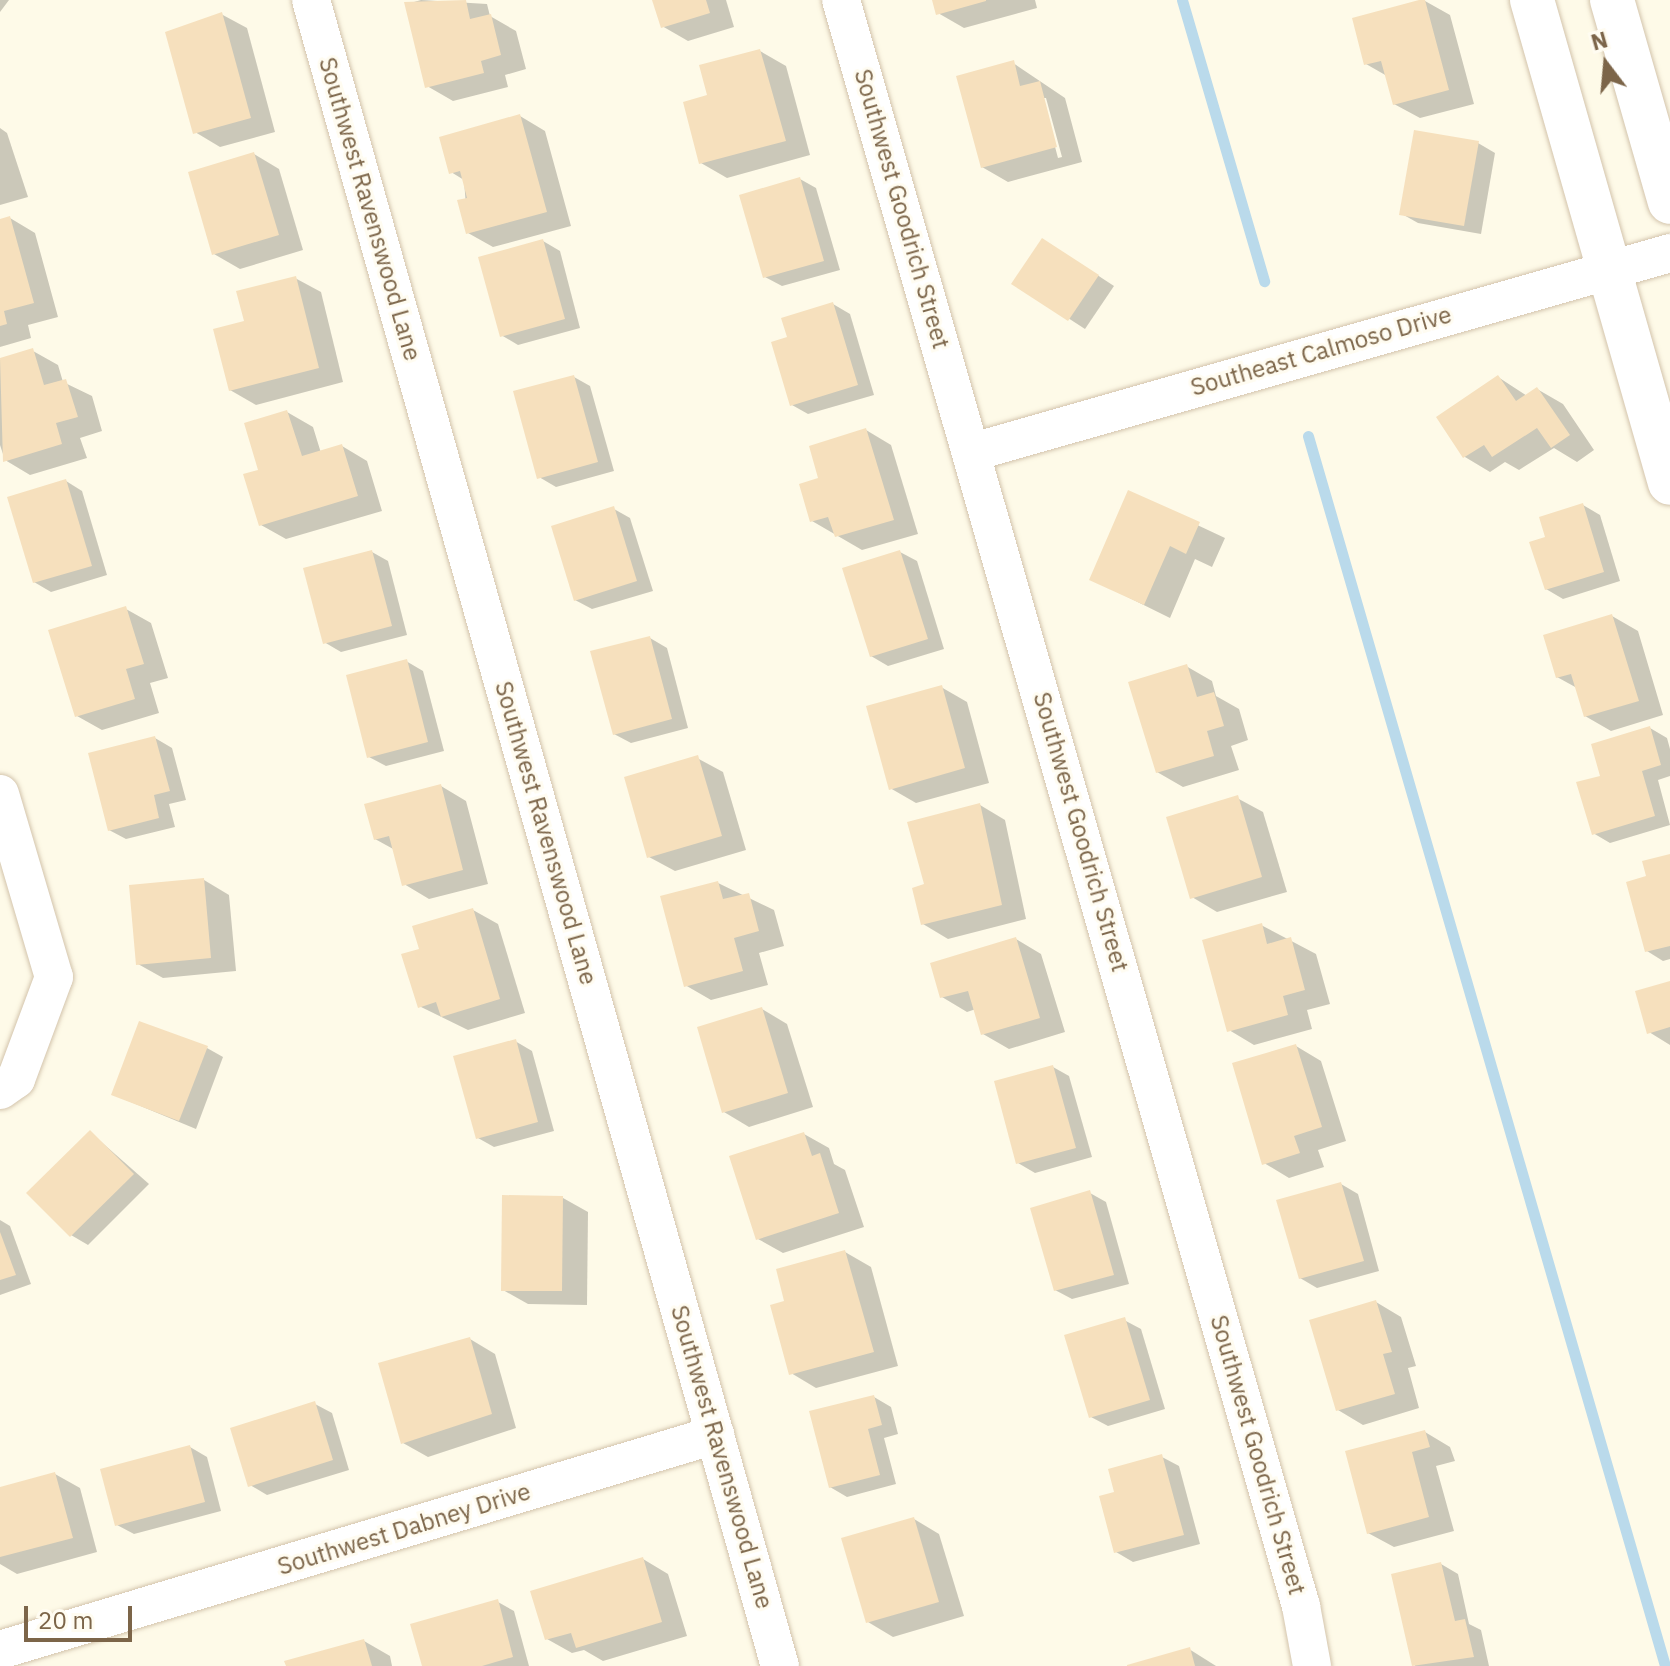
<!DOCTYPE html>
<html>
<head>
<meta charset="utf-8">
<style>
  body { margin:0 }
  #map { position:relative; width:1670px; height:1666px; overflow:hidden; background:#fefae8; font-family:"IBM Plex Sans",sans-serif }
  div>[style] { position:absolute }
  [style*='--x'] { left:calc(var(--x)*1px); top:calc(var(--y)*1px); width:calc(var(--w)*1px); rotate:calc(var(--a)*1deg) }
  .shadow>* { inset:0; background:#0003 }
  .stream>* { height:11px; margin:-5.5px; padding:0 5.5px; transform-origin:5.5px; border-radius:5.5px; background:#badaeb }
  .building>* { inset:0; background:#f6e0bd }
  .roads { filter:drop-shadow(0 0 2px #d3c4ac) drop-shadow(0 0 2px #d3c4ac) }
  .minor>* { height:38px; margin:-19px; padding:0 19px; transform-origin:19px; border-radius:19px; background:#fff }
  .secondary>* { height:44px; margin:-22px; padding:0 22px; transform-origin:22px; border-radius:22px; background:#fff }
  span { translate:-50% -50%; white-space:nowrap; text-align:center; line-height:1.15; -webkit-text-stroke:6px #fffcf1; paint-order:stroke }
  .street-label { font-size:24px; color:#7c6549 }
  .north { position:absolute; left:1566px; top:24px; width:80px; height:80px; -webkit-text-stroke:6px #fffcf1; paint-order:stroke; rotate:344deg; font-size:22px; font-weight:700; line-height:32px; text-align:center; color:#7c6549 }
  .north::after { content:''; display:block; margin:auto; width:28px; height:36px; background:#7c6549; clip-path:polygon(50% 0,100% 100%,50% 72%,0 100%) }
  .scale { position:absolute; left:24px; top:1606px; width:108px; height:36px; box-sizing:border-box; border:4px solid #7c6549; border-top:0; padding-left:10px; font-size:24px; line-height:28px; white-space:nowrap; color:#7c6549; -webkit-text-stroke:6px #fffcf1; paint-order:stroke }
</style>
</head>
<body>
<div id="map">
  <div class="shadow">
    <i style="clip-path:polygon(0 0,9px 0,0 12px)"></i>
    <i style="clip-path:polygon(421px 0,487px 4px,490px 16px,516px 31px,526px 69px,505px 75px,508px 87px,453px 101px,427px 86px,407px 4px)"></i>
    <i style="clip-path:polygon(654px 0,726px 0,734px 27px,688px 41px,662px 26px)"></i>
    <i style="clip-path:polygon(935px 0,1035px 0,1037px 8px,964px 28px,938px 13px)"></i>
    <i style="clip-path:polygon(1425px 1px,1450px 15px,1474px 104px,1420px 118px,1394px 104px,1387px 76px,1366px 64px)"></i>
    <i style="clip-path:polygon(221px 14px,247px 28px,275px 132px,220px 147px,195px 132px)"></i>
    <i style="clip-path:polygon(760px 51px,786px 66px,810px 155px,727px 178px,701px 163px,710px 97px)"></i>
    <i style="clip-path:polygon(evenodd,1013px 63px,1065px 98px,1082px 162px,1008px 182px,982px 167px,1013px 63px,1042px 98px,1046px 98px,1062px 157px,1058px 158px,1042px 98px)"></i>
    <i style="clip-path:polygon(520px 116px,545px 131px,571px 226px,493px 247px,468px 233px,464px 180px,451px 172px)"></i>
    <i style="clip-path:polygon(0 128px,7px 133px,28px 197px,0 205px)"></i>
    <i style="clip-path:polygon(1478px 143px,1495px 153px,1481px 234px,1418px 223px,1402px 214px)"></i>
    <i style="clip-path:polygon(254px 154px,279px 169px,303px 250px,240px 269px,214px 254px)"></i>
    <i style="clip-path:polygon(800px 179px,816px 188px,840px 270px,782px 286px,765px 277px)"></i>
    <i style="clip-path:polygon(10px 218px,35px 233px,58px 317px,28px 325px,31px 338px,0 347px,0 221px)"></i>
    <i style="clip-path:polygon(543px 241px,560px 251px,580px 328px,518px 345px,501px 335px)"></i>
    <i style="clip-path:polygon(1059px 250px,1114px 286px,1085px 329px,1014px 283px)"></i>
    <i style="clip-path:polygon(295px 278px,321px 292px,343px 382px,256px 405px,230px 390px,246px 322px)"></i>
    <i style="clip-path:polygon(833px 304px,850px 314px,874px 395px,808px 414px,792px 405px,790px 338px)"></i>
    <i style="clip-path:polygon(33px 351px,58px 365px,63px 382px,92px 396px,102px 431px,80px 438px,87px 458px,30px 475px,5px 460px,0 445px,0 360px)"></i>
    <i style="clip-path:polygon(574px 377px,590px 386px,614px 471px,556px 487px,539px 477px)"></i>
    <i style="clip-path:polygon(1498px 377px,1527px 396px,1537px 389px,1563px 404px,1594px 450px,1577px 462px,1554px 448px,1519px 470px,1505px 462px,1490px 472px,1465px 457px,1438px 417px)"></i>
    <i style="clip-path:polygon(287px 412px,313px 427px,321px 453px,342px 446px,367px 461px,382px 511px,286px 539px,261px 525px,261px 471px)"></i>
    <i style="clip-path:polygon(866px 430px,891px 445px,918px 534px,862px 550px,812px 521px,821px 480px)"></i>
    <i style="clip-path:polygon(66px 481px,82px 491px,107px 575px,51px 592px,34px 582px)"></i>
    <i style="clip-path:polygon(1129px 493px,1225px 538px,1212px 567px,1195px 559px,1170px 618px,1091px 579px)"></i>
    <i style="clip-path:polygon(1583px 505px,1600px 515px,1620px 581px,1563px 599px,1546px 589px,1548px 538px)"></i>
    <i style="clip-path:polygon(614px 509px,630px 518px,653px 591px,592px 609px,575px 600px)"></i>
    <i style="clip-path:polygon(372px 552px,388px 561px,407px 635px,341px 652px,324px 642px)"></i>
    <i style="clip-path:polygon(900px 552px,917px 561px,944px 649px,888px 666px,871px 656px)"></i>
    <i style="clip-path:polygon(126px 609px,151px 623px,168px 678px,150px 683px,159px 713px,102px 730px,77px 716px)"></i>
    <i style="clip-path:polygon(1612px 616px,1638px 631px,1663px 715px,1611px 731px,1585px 716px,1577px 688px,1557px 677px)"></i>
    <i style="clip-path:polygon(650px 638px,667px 648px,688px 728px,631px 743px,614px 734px)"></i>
    <i style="clip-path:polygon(406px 661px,423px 671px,444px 751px,386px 766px,369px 757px)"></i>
    <i style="clip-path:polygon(1186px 666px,1212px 681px,1216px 696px,1239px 709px,1248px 740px,1231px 746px,1239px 770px,1183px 787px,1157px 772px)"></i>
    <i style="clip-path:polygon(941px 687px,967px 702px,989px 783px,916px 803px,890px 788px)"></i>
    <i style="clip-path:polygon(1650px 728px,1667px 738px,1670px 749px,1670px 776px,1658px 780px,1670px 825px,1610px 843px,1593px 833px,1603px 777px)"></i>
    <i style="clip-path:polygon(155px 738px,172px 748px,186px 800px,169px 804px,175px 827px,126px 839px,109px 830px)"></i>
    <i style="clip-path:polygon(697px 758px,723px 772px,746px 850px,675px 871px,649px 857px)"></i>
    <i style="clip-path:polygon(441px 786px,466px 801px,488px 884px,429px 899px,404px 884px,395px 850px,375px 839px)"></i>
    <i style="clip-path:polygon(1237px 798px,1263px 812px,1287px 892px,1217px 912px,1192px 897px)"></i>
    <i style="clip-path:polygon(980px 805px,1005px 820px,1026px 919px,948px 939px,923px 924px,926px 886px)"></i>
    <i style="clip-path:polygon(1670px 856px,1670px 959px,1663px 961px,1647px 951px)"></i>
    <i style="clip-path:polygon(204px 880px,229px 895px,236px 971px,163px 978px,138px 964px)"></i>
    <i style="clip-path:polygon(718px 883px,774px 910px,784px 946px,759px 953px,768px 985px,711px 1000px,685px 985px)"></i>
    <i style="clip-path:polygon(473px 910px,498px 924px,525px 1013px,468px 1030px,419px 1006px,422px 950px)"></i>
    <i style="clip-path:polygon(1261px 925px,1316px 954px,1330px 1004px,1307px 1010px,1312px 1029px,1254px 1045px,1229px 1030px)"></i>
    <i style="clip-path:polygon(1016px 939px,1041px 954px,1065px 1032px,1009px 1049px,983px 1034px,976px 1009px,967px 1012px,942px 997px)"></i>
    <i style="clip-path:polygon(1670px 983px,1670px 1045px,1649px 1032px)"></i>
    <i style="clip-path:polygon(762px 1009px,787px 1024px,813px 1107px,749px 1127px,724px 1112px)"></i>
    <i style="clip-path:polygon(515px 1041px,532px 1051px,554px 1131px,494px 1147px,478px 1138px)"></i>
    <i style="clip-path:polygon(1296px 1046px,1321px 1061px,1346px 1141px,1318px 1150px,1324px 1167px,1289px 1178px,1264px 1163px)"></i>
    <i style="clip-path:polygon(207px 1048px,223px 1057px,196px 1129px,114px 1095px)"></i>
    <i style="clip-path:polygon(1053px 1067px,1069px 1076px,1092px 1157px,1035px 1173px,1018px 1163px)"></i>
    <i style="clip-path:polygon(90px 1132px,149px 1184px,88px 1245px,71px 1235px)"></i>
    <i style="clip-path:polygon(804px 1134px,829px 1148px,834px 1164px,845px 1170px,864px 1227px,783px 1253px,758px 1239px)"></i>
    <i style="clip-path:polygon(1341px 1184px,1358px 1194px,1379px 1271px,1317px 1288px,1300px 1278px)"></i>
    <i style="clip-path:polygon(1090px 1193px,1106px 1202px,1129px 1284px,1072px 1299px,1055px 1290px)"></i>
    <i style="clip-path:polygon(563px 1198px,588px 1212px,587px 1305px,528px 1304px,503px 1290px)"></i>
    <i style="clip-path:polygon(0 1220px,10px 1226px,31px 1284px,0 1295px)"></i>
    <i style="clip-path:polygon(845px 1252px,871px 1267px,898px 1366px,816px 1388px,791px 1373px)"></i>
    <i style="clip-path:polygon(1376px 1302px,1401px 1317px,1416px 1366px,1408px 1368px,1419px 1408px,1363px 1425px,1338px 1410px)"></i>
    <i style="clip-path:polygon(1124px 1320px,1141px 1329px,1165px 1409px,1108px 1426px,1091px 1417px)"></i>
    <i style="clip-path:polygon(470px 1339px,495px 1354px,516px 1428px,428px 1457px,403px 1443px)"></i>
    <i style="clip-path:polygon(874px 1397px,891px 1407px,898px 1434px,884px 1438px,896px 1484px,847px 1497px,830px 1487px)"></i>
    <i style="clip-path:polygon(315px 1404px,332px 1413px,349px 1470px,267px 1495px,250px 1485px)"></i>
    <i style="clip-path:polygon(1425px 1432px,1450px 1447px,1455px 1461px,1436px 1466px,1454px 1531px,1394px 1547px,1368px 1533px,1348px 1453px)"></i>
    <i style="clip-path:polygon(190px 1447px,207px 1457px,221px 1511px,134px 1534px,117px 1525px)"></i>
    <i style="clip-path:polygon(1162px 1457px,1179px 1466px,1200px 1544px,1133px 1562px,1116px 1552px,1116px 1493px)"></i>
    <i style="clip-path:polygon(55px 1474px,80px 1488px,97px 1552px,17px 1574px,0 1564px,0 1489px)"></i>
    <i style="clip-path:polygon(914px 1519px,939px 1534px,964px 1616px,893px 1637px,868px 1622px)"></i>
    <i style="clip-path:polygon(643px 1559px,668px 1574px,687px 1636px,603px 1661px,584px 1650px,572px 1653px,547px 1639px)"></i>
    <i style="clip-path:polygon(1441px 1564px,1458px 1574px,1469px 1624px,1481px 1630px,1489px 1666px,1415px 1666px,1394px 1575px)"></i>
    <i style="clip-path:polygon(498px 1602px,514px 1611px,529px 1666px,424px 1666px)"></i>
    <i style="clip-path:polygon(364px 1641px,390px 1656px,392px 1666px,288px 1666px)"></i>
    <i style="clip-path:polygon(1189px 1649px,1216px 1666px,1131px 1666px)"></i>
  </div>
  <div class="stream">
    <i style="--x:1182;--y:0;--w:293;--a:73.7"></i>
    <i style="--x:1308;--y:436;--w:1281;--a:73.81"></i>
  </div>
  <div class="building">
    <i style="clip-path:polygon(466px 0,470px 19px,491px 14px,501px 55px,481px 61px,484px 73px,425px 88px,404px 2px)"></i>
    <i style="clip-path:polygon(652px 0,706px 0,710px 13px,661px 28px)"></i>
    <i style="clip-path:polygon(932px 0,986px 0,986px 1px,936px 15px)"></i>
    <i style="clip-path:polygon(1419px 0,1425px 0,1449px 90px,1393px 105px,1381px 61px,1364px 65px,1352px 18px)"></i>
    <i style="clip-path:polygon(222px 12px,251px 118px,193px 134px,165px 32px)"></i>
    <i style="clip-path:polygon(760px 49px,786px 141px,699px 164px,683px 102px,707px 95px,699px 65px)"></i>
    <i style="clip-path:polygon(1014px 60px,1020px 86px,1040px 81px,1057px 147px,981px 168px,956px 76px)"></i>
    <i style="clip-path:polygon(520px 114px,547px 212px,466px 234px,457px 200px,467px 198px,460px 171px,449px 174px,439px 137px)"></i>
    <i style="clip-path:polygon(1414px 130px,1479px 141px,1464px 226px,1399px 215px)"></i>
    <i style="clip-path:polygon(254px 152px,279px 235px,212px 255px,188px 172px)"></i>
    <i style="clip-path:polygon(800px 177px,824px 261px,763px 278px,739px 195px)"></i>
    <i style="clip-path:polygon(10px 216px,34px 303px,4px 311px,7px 324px,0 326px,0 219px)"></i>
    <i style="clip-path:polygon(1042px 238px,1099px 275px,1068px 321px,1011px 284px)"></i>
    <i style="clip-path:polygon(543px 239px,565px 319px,500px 337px,478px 257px)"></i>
    <i style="clip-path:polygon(296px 276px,319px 368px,229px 391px,213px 329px,244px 321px,236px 291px)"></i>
    <i style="clip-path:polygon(833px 302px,858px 385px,790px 406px,771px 342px,787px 337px,781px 318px)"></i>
    <i style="clip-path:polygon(33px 348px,44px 385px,66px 379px,78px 417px,56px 423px,62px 444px,3px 462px,0 358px)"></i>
    <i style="clip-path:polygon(574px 375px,598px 462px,537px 479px,513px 391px)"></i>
    <i style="clip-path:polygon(1498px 375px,1516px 401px,1537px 387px,1570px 435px,1551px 448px,1537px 428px,1492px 457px,1484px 445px,1463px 458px,1436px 417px)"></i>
    <i style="clip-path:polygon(287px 410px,302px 456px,342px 444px,358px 496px,259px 526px,243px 474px,258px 470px,244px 423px)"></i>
    <i style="clip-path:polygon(866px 428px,894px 520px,835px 537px,828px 517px,810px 522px,799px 484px,818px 478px,809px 446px)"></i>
    <i style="clip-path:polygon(66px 479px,92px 566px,33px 583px,7px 497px)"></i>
    <i style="clip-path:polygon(1128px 490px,1200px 522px,1186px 554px,1170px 546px,1144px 605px,1089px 580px)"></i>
    <i style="clip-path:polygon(1583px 503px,1604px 572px,1545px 590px,1529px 542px,1545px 537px,1539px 517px)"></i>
    <i style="clip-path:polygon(614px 506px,637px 581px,574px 601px,551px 526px)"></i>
    <i style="clip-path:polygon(372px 550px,392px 626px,323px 644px,303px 568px)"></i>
    <i style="clip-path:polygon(900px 550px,928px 639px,870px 657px,842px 568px)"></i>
    <i style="clip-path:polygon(126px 606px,144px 664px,126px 669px,135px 699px,75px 717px,48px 630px)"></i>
    <i style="clip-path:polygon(1612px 614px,1639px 701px,1584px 717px,1571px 674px,1556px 678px,1543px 635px)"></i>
    <i style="clip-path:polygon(650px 636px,672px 719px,613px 735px,590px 651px)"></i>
    <i style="clip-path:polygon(407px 659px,428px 742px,367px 758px,346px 675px)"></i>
    <i style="clip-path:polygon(1187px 664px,1197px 697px,1214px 692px,1224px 726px,1207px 731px,1214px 756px,1156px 773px,1128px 682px)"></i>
    <i style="clip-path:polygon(942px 685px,965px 768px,889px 790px,866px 706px)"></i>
    <i style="clip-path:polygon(1650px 726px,1661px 765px,1642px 771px,1655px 816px,1592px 835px,1576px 782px,1600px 776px,1591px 744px)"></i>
    <i style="clip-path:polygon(155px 736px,170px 791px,154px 795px,159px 818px,108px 831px,88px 753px)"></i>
    <i style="clip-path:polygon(698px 755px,722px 836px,647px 858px,624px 777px)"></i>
    <i style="clip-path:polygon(441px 784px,463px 870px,402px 886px,389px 836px,374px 840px,364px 804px)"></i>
    <i style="clip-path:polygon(1238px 795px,1262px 877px,1190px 899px,1166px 817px)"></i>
    <i style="clip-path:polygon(980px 803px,1002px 905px,921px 925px,912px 888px,924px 884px,907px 822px)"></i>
    <i style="clip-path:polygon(1670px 854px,1670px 946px,1645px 952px,1626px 882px,1646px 876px,1642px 861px)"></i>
    <i style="clip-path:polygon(204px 878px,211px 958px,136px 965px,129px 885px)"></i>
    <i style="clip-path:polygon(718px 881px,723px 899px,749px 893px,759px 931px,734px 938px,743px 971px,684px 987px,660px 896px)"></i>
    <i style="clip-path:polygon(473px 908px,500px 999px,441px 1017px,436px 1002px,418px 1008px,401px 954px,419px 949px,412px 926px)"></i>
    <i style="clip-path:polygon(1262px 923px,1267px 944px,1291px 937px,1305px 990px,1283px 996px,1288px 1015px,1227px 1032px,1202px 940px)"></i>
    <i style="clip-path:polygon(1016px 937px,1040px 1018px,981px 1035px,968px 991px,940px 998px,930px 963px)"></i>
    <i style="clip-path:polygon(1670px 981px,1670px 1027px,1647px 1034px,1635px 991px)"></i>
    <i style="clip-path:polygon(762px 1007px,788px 1093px,722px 1113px,697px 1027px)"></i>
    <i style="clip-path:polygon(139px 1021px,208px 1046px,179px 1121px,111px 1095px)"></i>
    <i style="clip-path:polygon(516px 1039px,538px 1122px,476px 1139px,453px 1056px)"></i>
    <i style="clip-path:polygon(1296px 1044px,1322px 1127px,1294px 1136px,1300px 1153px,1262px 1165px,1232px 1063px)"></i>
    <i style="clip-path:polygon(1053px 1065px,1076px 1148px,1016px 1164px,994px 1081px)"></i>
    <i style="clip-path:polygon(90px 1130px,134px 1174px,70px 1237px,26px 1193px)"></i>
    <i style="clip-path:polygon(804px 1132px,812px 1156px,820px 1153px,839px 1213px,756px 1240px,729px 1156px)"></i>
    <i style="clip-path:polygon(1341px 1182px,1364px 1261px,1299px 1279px,1276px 1200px)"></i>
    <i style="clip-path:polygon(1090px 1190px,1114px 1275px,1054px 1291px,1030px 1208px)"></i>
    <i style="clip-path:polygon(502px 1195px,563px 1196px,562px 1291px,501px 1291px)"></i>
    <i style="clip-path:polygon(0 1232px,16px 1275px,0 1280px)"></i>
    <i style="clip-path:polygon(845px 1250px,874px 1352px,789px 1375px,770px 1305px,784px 1301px,776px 1269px)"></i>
    <i style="clip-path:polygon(1376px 1300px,1392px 1352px,1383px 1354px,1395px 1394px,1336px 1411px,1309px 1320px)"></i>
    <i style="clip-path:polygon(1125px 1317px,1150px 1400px,1089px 1418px,1064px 1335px)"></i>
    <i style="clip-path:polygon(470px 1337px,492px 1414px,401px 1444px,378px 1363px)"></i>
    <i style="clip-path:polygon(874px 1395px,882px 1425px,868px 1429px,880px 1475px,829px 1488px,809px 1411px)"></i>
    <i style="clip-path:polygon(315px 1401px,333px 1460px,248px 1487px,230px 1428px)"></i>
    <i style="clip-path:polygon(1425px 1430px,1430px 1447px,1412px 1452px,1429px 1517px,1367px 1534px,1345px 1451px)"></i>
    <i style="clip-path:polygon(190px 1445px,205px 1502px,115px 1526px,100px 1469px)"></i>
    <i style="clip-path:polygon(1162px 1454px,1184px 1535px,1114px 1553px,1099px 1496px,1114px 1492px,1108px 1469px)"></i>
    <i style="clip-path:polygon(55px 1472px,73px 1538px,0 1557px,0 1487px)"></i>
    <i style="clip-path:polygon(914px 1517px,939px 1602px,866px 1623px,841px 1538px)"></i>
    <i style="clip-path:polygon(643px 1557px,662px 1622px,576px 1648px,571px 1633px,545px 1640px,530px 1591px)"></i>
    <i style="clip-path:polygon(1441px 1562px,1455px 1621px,1465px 1619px,1474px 1657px,1412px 1666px,1391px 1574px)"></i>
    <i style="clip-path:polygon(498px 1599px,513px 1657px,482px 1666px,422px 1666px,410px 1624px)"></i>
    <i style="clip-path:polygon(364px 1639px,372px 1666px,286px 1666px,284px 1661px)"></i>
    <i style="clip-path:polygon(1190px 1647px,1195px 1666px,1127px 1666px,1127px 1665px)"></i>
  </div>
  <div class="roads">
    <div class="minor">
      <i style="--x:311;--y:0;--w:1731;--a:74.28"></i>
      <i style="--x:841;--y:0;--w:1671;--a:74.02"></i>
      <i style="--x:1301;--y:1606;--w:61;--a:79.6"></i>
      <i style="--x:973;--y:452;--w:725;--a:-15.93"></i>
      <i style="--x:0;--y:794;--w:191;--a:73.6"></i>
      <i style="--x:54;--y:977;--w:109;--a:110.4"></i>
      <i style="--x:16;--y:1079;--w:19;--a:145"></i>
      <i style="--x:0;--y:1650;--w:747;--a:-16.74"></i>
    </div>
    <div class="secondary">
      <i style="--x:1532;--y:0;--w:502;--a:74.05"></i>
      <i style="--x:1612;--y:0;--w:210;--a:74"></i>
    </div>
  </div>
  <div class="street-label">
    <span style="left:370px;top:209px;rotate:74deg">Southwest Ravenswood Lane</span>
    <span style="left:902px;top:209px;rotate:74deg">Southwest Goodrich Street</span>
    <span style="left:1321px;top:351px;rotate:-16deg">Southeast Calmoso Drive</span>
    <span style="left:1081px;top:832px;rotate:74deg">Southwest Goodrich Street</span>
    <span style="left:546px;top:833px;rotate:74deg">Southwest Ravenswood Lane</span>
    <span style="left:1258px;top:1455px;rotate:74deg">Southwest Goodrich Street</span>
    <span style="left:722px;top:1457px;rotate:74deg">Southwest Ravenswood Lane</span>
    <span style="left:404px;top:1529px;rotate:-17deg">Southwest Dabney Drive</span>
  </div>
  <div class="north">N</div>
  <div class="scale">20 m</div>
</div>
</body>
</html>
